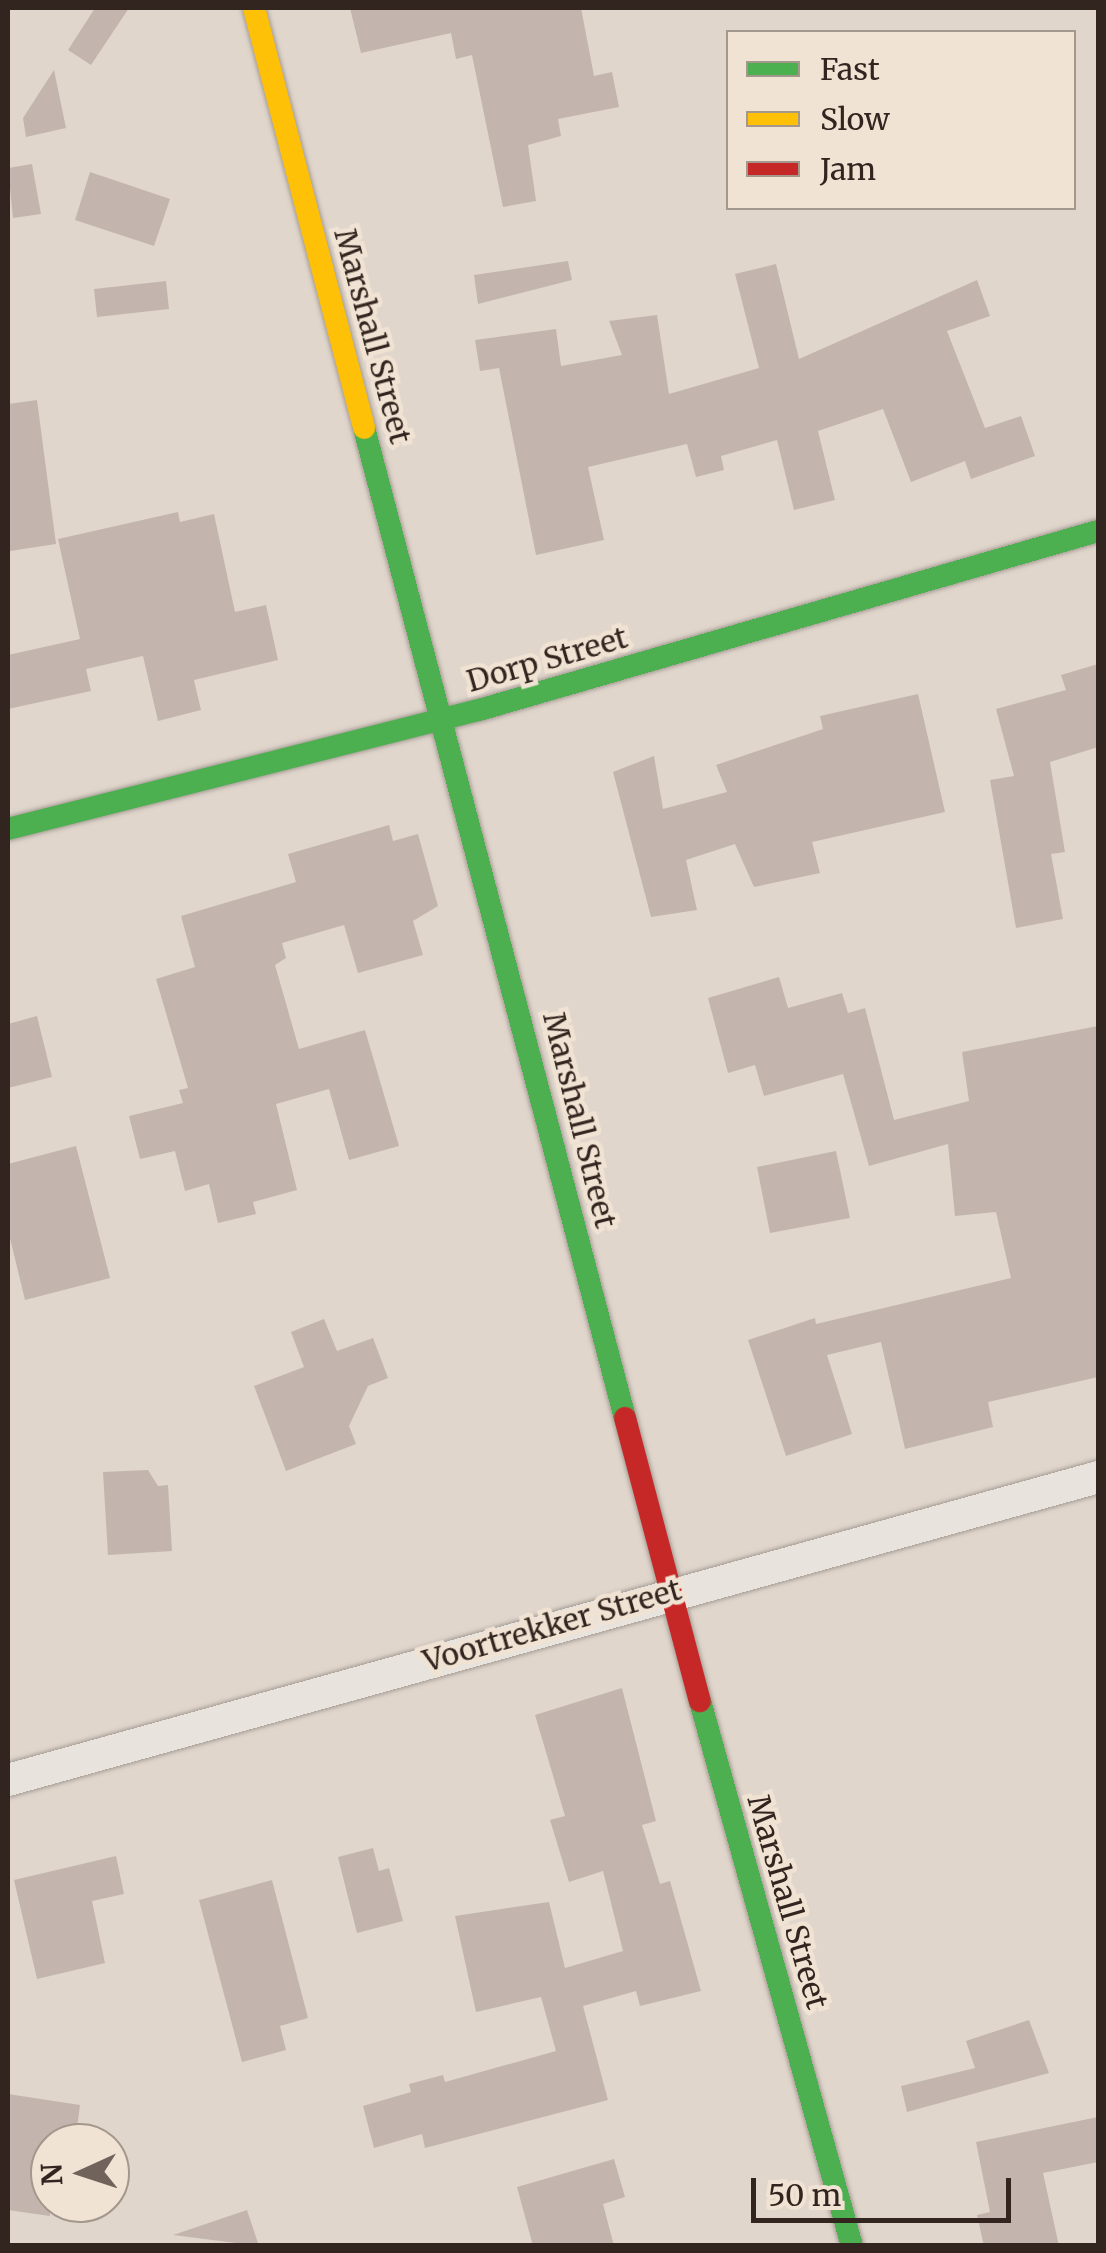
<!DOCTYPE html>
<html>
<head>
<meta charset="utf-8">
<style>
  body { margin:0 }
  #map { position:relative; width:1106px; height:2253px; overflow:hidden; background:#e0d6cc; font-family:Merriweather,serif }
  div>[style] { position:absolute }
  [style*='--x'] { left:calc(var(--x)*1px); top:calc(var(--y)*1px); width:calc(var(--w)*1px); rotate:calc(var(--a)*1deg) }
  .building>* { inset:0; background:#c3b5ad }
  .roads { filter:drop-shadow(0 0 2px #a59c95) drop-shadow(0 0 2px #a59c95) }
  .street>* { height:32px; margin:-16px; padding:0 16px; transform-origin:16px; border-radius:16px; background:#e8e3dd }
  .fast>* { height:22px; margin:-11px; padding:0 11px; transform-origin:11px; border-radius:11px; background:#4caf50 }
  .slow>* { height:22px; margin:-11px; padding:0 11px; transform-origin:11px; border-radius:11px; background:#ffc107 }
  .jam>* { height:22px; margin:-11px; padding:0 11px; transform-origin:11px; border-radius:11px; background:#c62828 }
  span { translate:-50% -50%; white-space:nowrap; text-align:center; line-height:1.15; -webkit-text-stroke:9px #f0e3d3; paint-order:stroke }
  .street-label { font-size:30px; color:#32251f }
  .frame { position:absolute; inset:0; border:10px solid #32251f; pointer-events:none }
  .legend { position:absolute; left:726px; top:30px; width:350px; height:180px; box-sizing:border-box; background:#f0e3d3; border:2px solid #a4978b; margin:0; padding:12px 18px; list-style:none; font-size:30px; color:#32251f }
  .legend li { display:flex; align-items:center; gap:20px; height:50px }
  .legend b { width:50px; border:2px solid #a4978b }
  .north { position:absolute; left:30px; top:2123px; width:100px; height:100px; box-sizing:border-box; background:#f0e3d3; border:2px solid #a4978b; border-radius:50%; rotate:267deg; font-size:28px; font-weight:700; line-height:40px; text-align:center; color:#32251f }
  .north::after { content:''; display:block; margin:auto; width:35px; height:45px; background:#6f635c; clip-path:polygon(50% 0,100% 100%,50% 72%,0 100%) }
  .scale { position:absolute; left:751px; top:2178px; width:260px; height:45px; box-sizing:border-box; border:5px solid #32251f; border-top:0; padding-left:12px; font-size:30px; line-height:35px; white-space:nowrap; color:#32251f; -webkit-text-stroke:8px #f0e3d3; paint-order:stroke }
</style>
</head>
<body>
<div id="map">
  <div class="building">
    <i style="clip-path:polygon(95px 8px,129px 8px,91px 65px,68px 50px)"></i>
    <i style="clip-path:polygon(350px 8px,581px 8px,594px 76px,612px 72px,619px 107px,558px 119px,561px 136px,528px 145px,536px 201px,503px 207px,472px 55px,456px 59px,451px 33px,361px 53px)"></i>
    <i style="clip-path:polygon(54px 70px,66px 128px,26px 137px,23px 118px)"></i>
    <i style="clip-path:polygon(32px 164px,41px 214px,13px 218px,8px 168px)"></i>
    <i style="clip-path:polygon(90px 172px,170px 199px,154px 246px,75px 220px)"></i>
    <i style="clip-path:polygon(568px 261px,572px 280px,478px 304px,474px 275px)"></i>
    <i style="clip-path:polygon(776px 264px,799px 359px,977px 280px,990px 316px,947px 331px,985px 428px,1021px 416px,1035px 456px,971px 479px,965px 461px,911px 482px,883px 409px,818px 431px,835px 500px,794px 510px,777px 440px,721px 456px,724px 470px,696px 477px,687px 444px,588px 467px,604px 540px,536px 555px,499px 368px,480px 371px,475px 340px,556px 329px,561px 366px,622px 355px,609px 321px,657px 315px,669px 394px,759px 368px,735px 274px)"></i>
    <i style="clip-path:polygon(166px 281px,169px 309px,97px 317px,94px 289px)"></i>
    <i style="clip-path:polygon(37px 400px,56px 544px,10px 551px,8px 404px)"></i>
    <i style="clip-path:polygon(178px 512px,180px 522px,214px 514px,235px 612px,266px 605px,278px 660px,194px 680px,201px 710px,158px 721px,143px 656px,86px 669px,91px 691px,8px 709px,8px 655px,80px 639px,58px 539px)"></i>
    <i style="clip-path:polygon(1098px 664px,1098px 747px,1050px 762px,1065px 852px,1051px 854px,1063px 919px,1016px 928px,990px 780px,1014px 776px,996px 709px,1066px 690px,1061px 675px)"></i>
    <i style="clip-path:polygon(918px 694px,945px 812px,812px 842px,820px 873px,754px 887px,735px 844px,686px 860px,697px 910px,651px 917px,613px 772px,654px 756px,663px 809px,727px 792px,716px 765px,823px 729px,820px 716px)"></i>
    <i style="clip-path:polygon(389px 825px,393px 841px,418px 834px,438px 906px,413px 921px,423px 955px,358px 973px,344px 925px,282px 943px,286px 958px,275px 965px,299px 1049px,365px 1030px,399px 1146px,349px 1160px,329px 1089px,276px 1104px,297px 1190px,253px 1202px,256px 1214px,218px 1223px,209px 1184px,185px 1191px,175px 1151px,140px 1159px,129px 1116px,183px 1103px,179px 1090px,188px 1088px,156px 979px,195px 967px,181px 916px,296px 882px,288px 854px)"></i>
    <i style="clip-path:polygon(779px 977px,788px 1008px,842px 993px,848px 1013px,865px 1008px,894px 1120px,969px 1101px,962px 1052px,1098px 1026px,1098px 1377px,988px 1402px,993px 1427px,905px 1449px,881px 1342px,827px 1355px,852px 1434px,786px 1456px,748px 1340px,815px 1318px,816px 1324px,1011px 1278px,996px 1212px,955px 1216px,948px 1144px,869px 1166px,843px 1074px,764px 1096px,755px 1065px,728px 1073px,708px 998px)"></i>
    <i style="clip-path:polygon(37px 1016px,52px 1077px,8px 1088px,8px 1024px)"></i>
    <i style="clip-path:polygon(76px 1146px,110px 1278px,25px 1300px,8px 1230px,8px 1164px)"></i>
    <i style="clip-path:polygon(836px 1151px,850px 1218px,770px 1233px,757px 1167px)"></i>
    <i style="clip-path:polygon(324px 1319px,337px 1351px,373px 1338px,388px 1378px,368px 1386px,349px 1426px,356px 1444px,286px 1471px,254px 1386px,304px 1367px,291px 1332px)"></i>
    <i style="clip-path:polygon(148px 1470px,158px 1486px,168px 1485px,172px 1551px,108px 1555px,103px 1472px)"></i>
    <i style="clip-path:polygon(622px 1688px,656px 1821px,642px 1825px,660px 1884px,670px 1881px,701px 1991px,640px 2006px,636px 1991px,583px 2006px,608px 2100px,425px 2148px,422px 2134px,374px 2148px,363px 2106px,411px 2092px,409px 2084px,443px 2075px,445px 2082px,556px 2051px,541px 1997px,476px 2012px,455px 1916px,549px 1902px,565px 1968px,623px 1951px,603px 1871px,569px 1882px,550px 1820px,565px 1816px,535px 1715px)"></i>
    <i style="clip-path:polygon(373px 1848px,379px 1871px,389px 1868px,403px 1921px,357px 1933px,338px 1857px)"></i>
    <i style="clip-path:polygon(116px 1856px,124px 1894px,92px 1901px,105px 1963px,37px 1979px,14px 1880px)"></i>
    <i style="clip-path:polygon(272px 1880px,308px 2018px,280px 2026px,286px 2050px,242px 2062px,199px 1900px)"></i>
    <i style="clip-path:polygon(1029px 2020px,1049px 2073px,907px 2112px,901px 2086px,975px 2068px,966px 2041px)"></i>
    <i style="clip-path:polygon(8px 2094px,80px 2105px,75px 2143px,50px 2143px,50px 2216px,8px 2210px)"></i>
    <i style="clip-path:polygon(1098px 2117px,1098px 2162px,1043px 2173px,1059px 2246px,984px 2246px,977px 2215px,990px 2212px,976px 2142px)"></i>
    <i style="clip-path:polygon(614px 2159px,625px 2197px,603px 2204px,614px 2246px,533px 2246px,517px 2187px)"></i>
    <i style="clip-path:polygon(247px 2210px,259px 2246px,173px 2235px)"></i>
  </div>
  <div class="roads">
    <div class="street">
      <i style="--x:8;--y:1780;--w:1131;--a:-15.53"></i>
    </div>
    <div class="fast">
      <i style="--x:364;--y:428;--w:1024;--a:75.23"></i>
      <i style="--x:8;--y:829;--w:486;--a:-14.2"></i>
      <i style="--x:479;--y:710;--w:644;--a:-16.13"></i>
      <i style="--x:700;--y:1701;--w:566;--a:74.42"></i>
    </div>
    <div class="slow">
      <i style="--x:254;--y:8;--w:434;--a:75.3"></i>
    </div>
    <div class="jam">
      <i style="--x:625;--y:1418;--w:293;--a:75.2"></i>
    </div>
  </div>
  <div class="street-label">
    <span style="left:373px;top:336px;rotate:75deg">Marshall Street</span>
    <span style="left:547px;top:659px;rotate:-16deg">Dorp Street</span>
    <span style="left:580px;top:1120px;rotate:76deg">Marshall Street</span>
    <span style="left:552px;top:1625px;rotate:-16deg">Voortrekker Street</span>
    <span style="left:788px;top:1902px;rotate:74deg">Marshall Street</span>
  </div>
  <div class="frame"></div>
  <ul class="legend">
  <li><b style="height:12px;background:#4caf50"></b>Fast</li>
  <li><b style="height:12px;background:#ffc107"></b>Slow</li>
  <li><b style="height:12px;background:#c62828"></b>Jam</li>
  </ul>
  <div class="north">N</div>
  <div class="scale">50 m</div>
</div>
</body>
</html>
